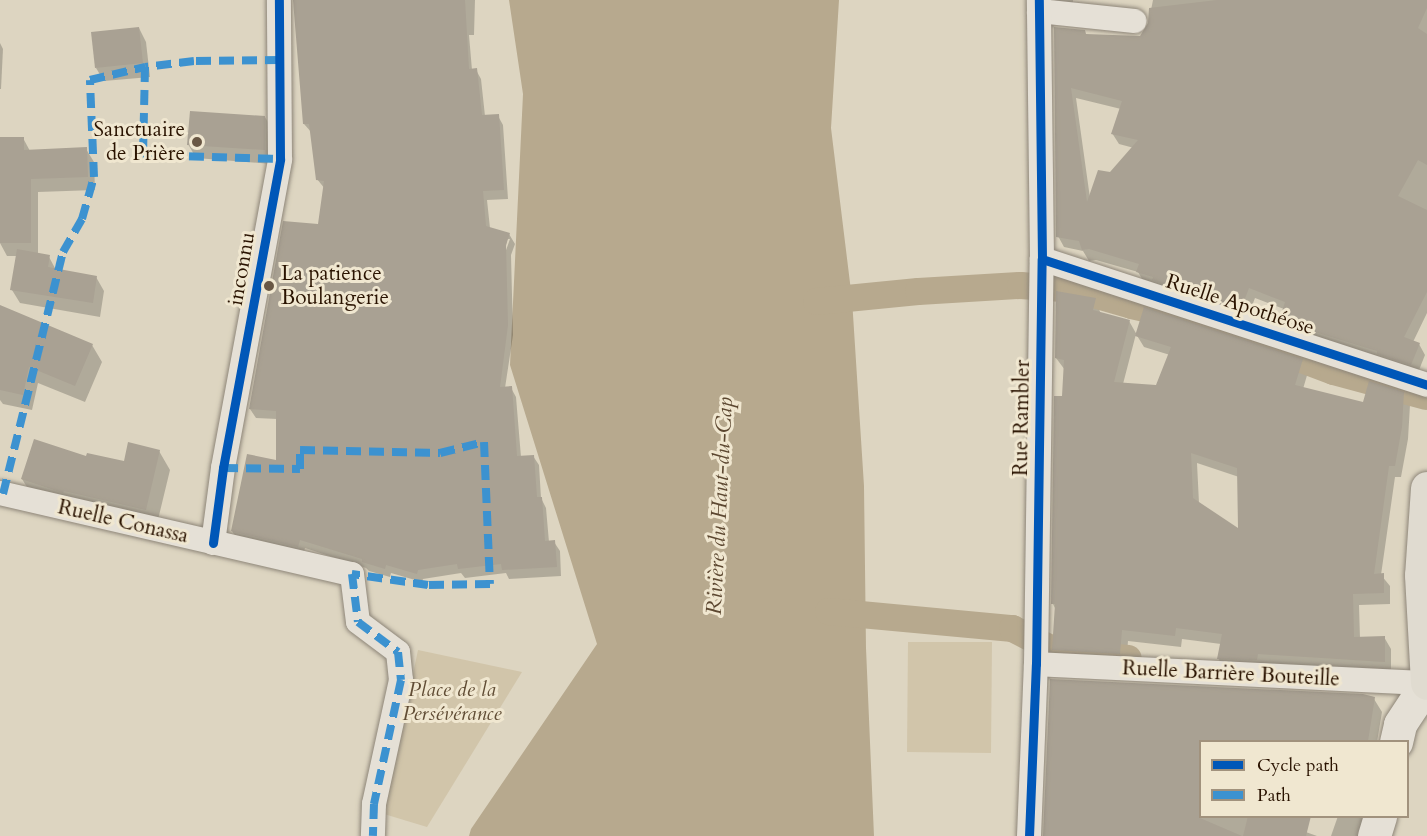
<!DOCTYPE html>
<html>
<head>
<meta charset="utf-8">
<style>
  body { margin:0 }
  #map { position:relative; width:1427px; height:836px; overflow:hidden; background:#ddd5c1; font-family:Cardo,serif }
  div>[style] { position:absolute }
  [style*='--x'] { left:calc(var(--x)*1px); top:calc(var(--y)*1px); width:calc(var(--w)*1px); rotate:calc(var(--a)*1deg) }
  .green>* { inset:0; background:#d1c5aa }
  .water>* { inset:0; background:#b7a98e }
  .shadow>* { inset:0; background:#0003 }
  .canal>* { height:27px; margin:-13.5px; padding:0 13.5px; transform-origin:13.5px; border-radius:13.5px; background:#b7a98e }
  .building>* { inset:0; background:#a9a193 }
  .roads { filter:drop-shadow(0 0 2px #8d8578) drop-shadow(0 0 2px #8d8578) }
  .street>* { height:24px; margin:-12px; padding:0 12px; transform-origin:12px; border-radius:12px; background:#e5e0d6 }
  .secondary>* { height:33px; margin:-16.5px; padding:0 16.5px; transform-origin:16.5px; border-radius:16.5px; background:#e5e0d6 }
  .primary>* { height:33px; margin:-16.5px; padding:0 16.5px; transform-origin:16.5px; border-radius:16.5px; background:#e0dbd0 }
  .quiet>* { height:8px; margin-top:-4px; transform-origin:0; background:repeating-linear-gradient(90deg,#3c92d0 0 15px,transparent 0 23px) }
  .cycleway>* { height:9px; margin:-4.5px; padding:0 4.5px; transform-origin:4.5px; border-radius:4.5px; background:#0057b8 }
  .dots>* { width:16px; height:16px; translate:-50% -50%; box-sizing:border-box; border:3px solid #f0e7d0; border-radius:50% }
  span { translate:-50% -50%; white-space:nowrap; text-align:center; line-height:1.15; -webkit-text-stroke:6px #f0e7d0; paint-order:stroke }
  .poi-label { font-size:21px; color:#2a1300 }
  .right { translate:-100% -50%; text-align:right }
  .left { translate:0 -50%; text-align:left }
  .street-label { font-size:21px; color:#2a1300 }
  .park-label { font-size:21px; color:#614d35; font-style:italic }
  .water-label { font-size:22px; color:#5c4730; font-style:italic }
  .legend { position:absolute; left:1199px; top:740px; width:210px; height:78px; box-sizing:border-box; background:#f0e7d0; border:2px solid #a1927d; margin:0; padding:8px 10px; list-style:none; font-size:18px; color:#2a1300 }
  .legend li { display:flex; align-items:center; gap:12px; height:30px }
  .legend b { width:30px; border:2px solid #a1927d }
</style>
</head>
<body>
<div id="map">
  <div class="green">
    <i style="clip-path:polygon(908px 642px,992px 642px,991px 753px,907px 752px)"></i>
    <i style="clip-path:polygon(418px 650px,522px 672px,427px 827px,384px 814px)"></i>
  </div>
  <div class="water">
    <i style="clip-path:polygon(509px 0,839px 0,831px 128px,852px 299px,864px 486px,866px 648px,874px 836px,469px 836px,471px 829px,597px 644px,510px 365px,523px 94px)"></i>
  </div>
  <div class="shadow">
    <i style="clip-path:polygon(evenodd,295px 0,475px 0,474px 35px,469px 35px,472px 70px,476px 70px,481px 79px,485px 116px,498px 116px,503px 125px,508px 199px,487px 200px,490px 228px,509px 234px,515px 244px,511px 255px,513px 335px,505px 388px,511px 388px,516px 397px,521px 457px,533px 456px,539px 465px,541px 498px,546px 508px,549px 542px,554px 542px,560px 551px,561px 576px,509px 579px,506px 573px,465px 578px,461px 573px,423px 579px,422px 582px,391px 573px,390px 577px,369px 571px,366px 568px,305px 548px,303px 555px,238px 541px,232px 531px,277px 462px,277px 419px,256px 418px,250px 409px,320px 226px,325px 189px,317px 179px,312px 133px,304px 124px,295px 0,507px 239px,510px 239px,505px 253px,507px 239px)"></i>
    <i style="clip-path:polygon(1055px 0,1073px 0,1073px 6px,1058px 4px)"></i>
    <i style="clip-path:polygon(evenodd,1153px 0,1427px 0,1427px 313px,1413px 342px,1419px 344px,1425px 355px,1417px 375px,1286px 332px,1280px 321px,1284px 309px,1255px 298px,1247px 319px,1144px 282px,1138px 272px,1096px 260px,1089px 261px,1083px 251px,1064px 247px,1058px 236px,1055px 29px,1087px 35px,1141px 38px,1147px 30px,1153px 0,1076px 98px,1121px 109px,1112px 133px,1119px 144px,1134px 148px,1090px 198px,1076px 98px)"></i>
    <i style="clip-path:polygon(139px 28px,146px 42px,150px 77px,104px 81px,96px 68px)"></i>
    <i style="clip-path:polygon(0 43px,3px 49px,1px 89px,0 89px)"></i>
    <i style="clip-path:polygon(265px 117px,273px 131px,272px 164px,196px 158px,188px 144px)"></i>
    <i style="clip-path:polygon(23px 138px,30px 151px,86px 149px,94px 162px,95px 190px,38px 192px,38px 255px,49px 257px,56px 270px,96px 277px,104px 291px,100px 317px,20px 303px,12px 290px,18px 256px,7px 256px,0 243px,0 139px)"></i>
    <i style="clip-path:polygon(evenodd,1095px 300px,1101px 314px,1129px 321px,1137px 335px,1302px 361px,1308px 372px,1303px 389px,1364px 404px,1403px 394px,1410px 405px,1408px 439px,1401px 477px,1395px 477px,1381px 575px,1390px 586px,1390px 604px,1359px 605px,1360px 638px,1384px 637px,1391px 649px,1391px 673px,1225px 670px,1218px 658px,1221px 644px,1182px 639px,1181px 647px,1128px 641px,1126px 665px,1060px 662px,1053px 650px,1056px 610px,1053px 604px,1065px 370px,1056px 358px,1095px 300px,1136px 334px,1144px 347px,1170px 355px,1157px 387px,1123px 384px,1136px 334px,1095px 300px,1197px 463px,1239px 477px,1239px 531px,1199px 503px,1197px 463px)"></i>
    <i style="clip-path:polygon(0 307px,92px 345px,102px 362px,85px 402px,38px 383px,32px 410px,3px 404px,0 400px)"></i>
    <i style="clip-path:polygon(159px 451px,170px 470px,156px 528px,33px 497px,22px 479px,87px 458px,125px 463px)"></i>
    <i style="clip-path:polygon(1051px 681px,1374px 699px,1382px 712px,1377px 742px,1200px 742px,1200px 816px,1306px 816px,1303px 831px,1317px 836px,1046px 836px)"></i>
    <i style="clip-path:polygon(1338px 816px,1374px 816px,1366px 836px,1331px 836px)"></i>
  </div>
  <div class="canal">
    <i style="--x:816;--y:301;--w:102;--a:-5.6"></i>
    <i style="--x:918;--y:291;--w:102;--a:-3.4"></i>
    <i style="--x:1020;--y:285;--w:56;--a:4.1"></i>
    <i style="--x:1076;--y:289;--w:57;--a:16.2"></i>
    <i style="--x:1131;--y:305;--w:69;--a:12.6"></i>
    <i style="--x:1198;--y:320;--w:144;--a:20.7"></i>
    <i style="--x:1333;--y:371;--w:96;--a:15"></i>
    <i style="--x:828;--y:611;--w:185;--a:5.3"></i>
    <i style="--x:1012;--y:628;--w:52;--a:27.6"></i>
    <i style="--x:1058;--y:652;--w:70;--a:4.9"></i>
  </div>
  <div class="building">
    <i style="clip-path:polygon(293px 0,465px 0,469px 69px,477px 68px,482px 115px,499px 114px,504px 190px,483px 191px,486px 226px,510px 233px,506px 245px,508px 325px,500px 387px,512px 386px,517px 456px,534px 455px,537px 497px,542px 497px,545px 541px,555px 540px,557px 567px,502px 570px,501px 564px,458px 569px,457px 564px,418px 570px,417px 574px,386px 565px,385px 569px,362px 562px,362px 559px,300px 540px,298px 547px,231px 531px,247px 454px,276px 460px,276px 411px,249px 409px,283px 221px,318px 224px,324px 181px,316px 180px,309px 124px,303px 124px)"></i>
    <i style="clip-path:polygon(evenodd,1217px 0,1427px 0,1427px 8px,1418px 28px,1427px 34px,1427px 165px,1418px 160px,1398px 196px,1427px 210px,1427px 292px,1404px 337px,1420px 343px,1411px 365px,1377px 354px,1377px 351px,1279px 321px,1285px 302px,1249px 288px,1241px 309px,1152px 280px,1153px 277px,1136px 272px,1139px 264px,1089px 249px,1082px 250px,1079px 241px,1056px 237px,1054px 27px,1085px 30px,1086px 34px,1140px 36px,1148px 23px,1149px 8px,1217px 0,1071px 88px,1122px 101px,1111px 134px,1138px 140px,1110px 172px,1098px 170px,1087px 202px,1071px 88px)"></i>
    <i style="clip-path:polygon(139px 27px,143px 63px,95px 68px,91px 32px)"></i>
    <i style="clip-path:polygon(190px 111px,265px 116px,265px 150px,187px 145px)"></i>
    <i style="clip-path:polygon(0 137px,24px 137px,24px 150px,87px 147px,88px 177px,31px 179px,31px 243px,0 243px)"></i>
    <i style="clip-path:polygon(17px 249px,50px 255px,48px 267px,97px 276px,93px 303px,10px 290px)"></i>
    <i style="clip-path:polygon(evenodd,1056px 291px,1096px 298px,1093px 310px,1130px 320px,1114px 382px,1156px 385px,1171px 347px,1135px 336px,1144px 307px,1303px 359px,1295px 385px,1363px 402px,1369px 381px,1404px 392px,1402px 427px,1395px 466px,1389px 466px,1374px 574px,1384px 573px,1384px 593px,1353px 594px,1354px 637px,1385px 636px,1385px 662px,1258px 654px,1257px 660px,1217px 659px,1222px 634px,1176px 628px,1175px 636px,1122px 630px,1120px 654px,1052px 650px,1055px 604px,1051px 604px,1054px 396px,1062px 396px,1064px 360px,1055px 358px,1056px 291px,1191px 453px,1237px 468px,1238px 528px,1193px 498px,1191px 453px)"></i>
    <i style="clip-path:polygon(0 305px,93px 344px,75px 386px,29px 367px,23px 395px,0 390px)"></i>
    <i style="clip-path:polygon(34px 439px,86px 456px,87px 453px,124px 461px,128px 442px,160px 450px,146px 510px,64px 491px,63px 493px,21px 479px)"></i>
    <i style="clip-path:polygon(1050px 679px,1363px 694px,1375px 697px,1368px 741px,1200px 741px,1200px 818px,1242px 836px,1043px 836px)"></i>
    <i style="clip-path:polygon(1248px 816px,1311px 816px,1306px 836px,1243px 836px)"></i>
  </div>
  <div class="roads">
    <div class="street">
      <i style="--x:1039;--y:11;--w:96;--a:6"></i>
      <i style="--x:1042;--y:259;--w:405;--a:18.1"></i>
      <i style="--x:0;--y:493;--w:361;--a:13"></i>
      <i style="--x:352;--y:574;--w:48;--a:82.9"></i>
      <i style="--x:358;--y:622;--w:50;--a:36.9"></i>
      <i style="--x:398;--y:652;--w:28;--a:84"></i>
      <i style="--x:401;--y:680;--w:127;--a:102.3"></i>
      <i style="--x:374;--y:804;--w:32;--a:92"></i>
      <i style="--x:213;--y:543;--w:76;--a:-82.4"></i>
      <i style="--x:223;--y:468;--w:314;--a:-79.5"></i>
      <i style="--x:280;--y:159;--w:159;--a:-90.4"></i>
      <i style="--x:1036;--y:664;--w:391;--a:2.8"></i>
      <i style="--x:1029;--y:836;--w:172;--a:-87.7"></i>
      <i style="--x:1036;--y:664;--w:405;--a:-89.2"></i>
      <i style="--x:1042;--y:259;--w:259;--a:-90.7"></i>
    </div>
    <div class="secondary">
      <i style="--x:1396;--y:742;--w:18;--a:-77"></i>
      <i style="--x:1400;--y:724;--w:49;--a:-56.6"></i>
      <i style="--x:1374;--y:836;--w:21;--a:-73"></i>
    </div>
    <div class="primary">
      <i style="--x:1427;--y:488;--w:87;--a:93.9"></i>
      <i style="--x:1421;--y:575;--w:108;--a:86.8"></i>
    </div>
  </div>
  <div class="quiet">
    <i style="--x:280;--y:60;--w:86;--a:179.3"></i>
    <i style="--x:194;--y:61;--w:49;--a:173"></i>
    <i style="--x:145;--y:67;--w:88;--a:91.3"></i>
    <i style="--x:143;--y:155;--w:137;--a:1.7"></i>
    <i style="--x:223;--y:468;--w:77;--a:0.7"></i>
    <i style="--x:300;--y:469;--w:19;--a:-90"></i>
    <i style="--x:300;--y:450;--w:140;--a:1.2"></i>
    <i style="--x:440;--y:453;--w:45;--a:-14"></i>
    <i style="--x:484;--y:442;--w:142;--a:87.6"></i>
    <i style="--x:490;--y:584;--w:62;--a:179.1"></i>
    <i style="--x:428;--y:585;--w:77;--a:-171.8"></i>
    <i style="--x:352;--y:574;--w:48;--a:82.9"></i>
    <i style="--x:358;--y:622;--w:50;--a:36.9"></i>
    <i style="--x:398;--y:652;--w:28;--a:84"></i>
    <i style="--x:401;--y:680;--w:127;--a:102.3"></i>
    <i style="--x:374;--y:804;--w:32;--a:92"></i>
    <i style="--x:3;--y:494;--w:249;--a:-76.1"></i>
    <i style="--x:63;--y:252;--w:38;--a:-60"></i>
    <i style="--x:82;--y:219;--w:44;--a:-74.1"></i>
    <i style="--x:94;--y:177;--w:97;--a:-92.4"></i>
    <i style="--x:90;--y:80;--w:57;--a:-13.3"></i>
  </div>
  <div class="cycleway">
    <i style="--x:1042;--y:259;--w:405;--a:18.1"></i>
    <i style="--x:213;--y:543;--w:76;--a:-82.4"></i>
    <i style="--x:223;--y:468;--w:314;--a:-79.5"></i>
    <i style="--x:280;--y:159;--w:159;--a:-90.4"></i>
    <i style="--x:1029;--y:836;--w:172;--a:-87.7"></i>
    <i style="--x:1036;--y:664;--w:405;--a:-89.2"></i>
    <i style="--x:1042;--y:259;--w:259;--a:-90.7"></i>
  </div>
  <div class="dots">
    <i style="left:197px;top:142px;background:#695744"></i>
    <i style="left:269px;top:286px;background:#695744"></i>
  </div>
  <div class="poi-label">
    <span class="right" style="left:185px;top:142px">Sanctuaire<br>de Prière</span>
    <span class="left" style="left:281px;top:286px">La patience<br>Boulangerie</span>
  </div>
  <div class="street-label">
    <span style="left:242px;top:269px;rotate:-80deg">inconnu</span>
    <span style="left:1240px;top:305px;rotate:18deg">Ruelle Apothéose</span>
    <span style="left:1022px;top:418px;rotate:-89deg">Rue Rambler</span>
    <span style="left:123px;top:522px;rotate:13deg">Ruelle Conassa</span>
    <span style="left:1231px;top:674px;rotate:3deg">Ruelle Barrière Bouteille</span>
  </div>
  <div class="park-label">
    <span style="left:452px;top:702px">Place de la<br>Persévérance</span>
  </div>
  <div class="water-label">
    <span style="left:720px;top:506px;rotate:-87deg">Rivière du Haut-du-Cap</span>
  </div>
  <ul class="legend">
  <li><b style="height:8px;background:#0057b8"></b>Cycle path</li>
  <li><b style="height:8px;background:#3c92d0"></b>Path</li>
  </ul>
</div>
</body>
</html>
